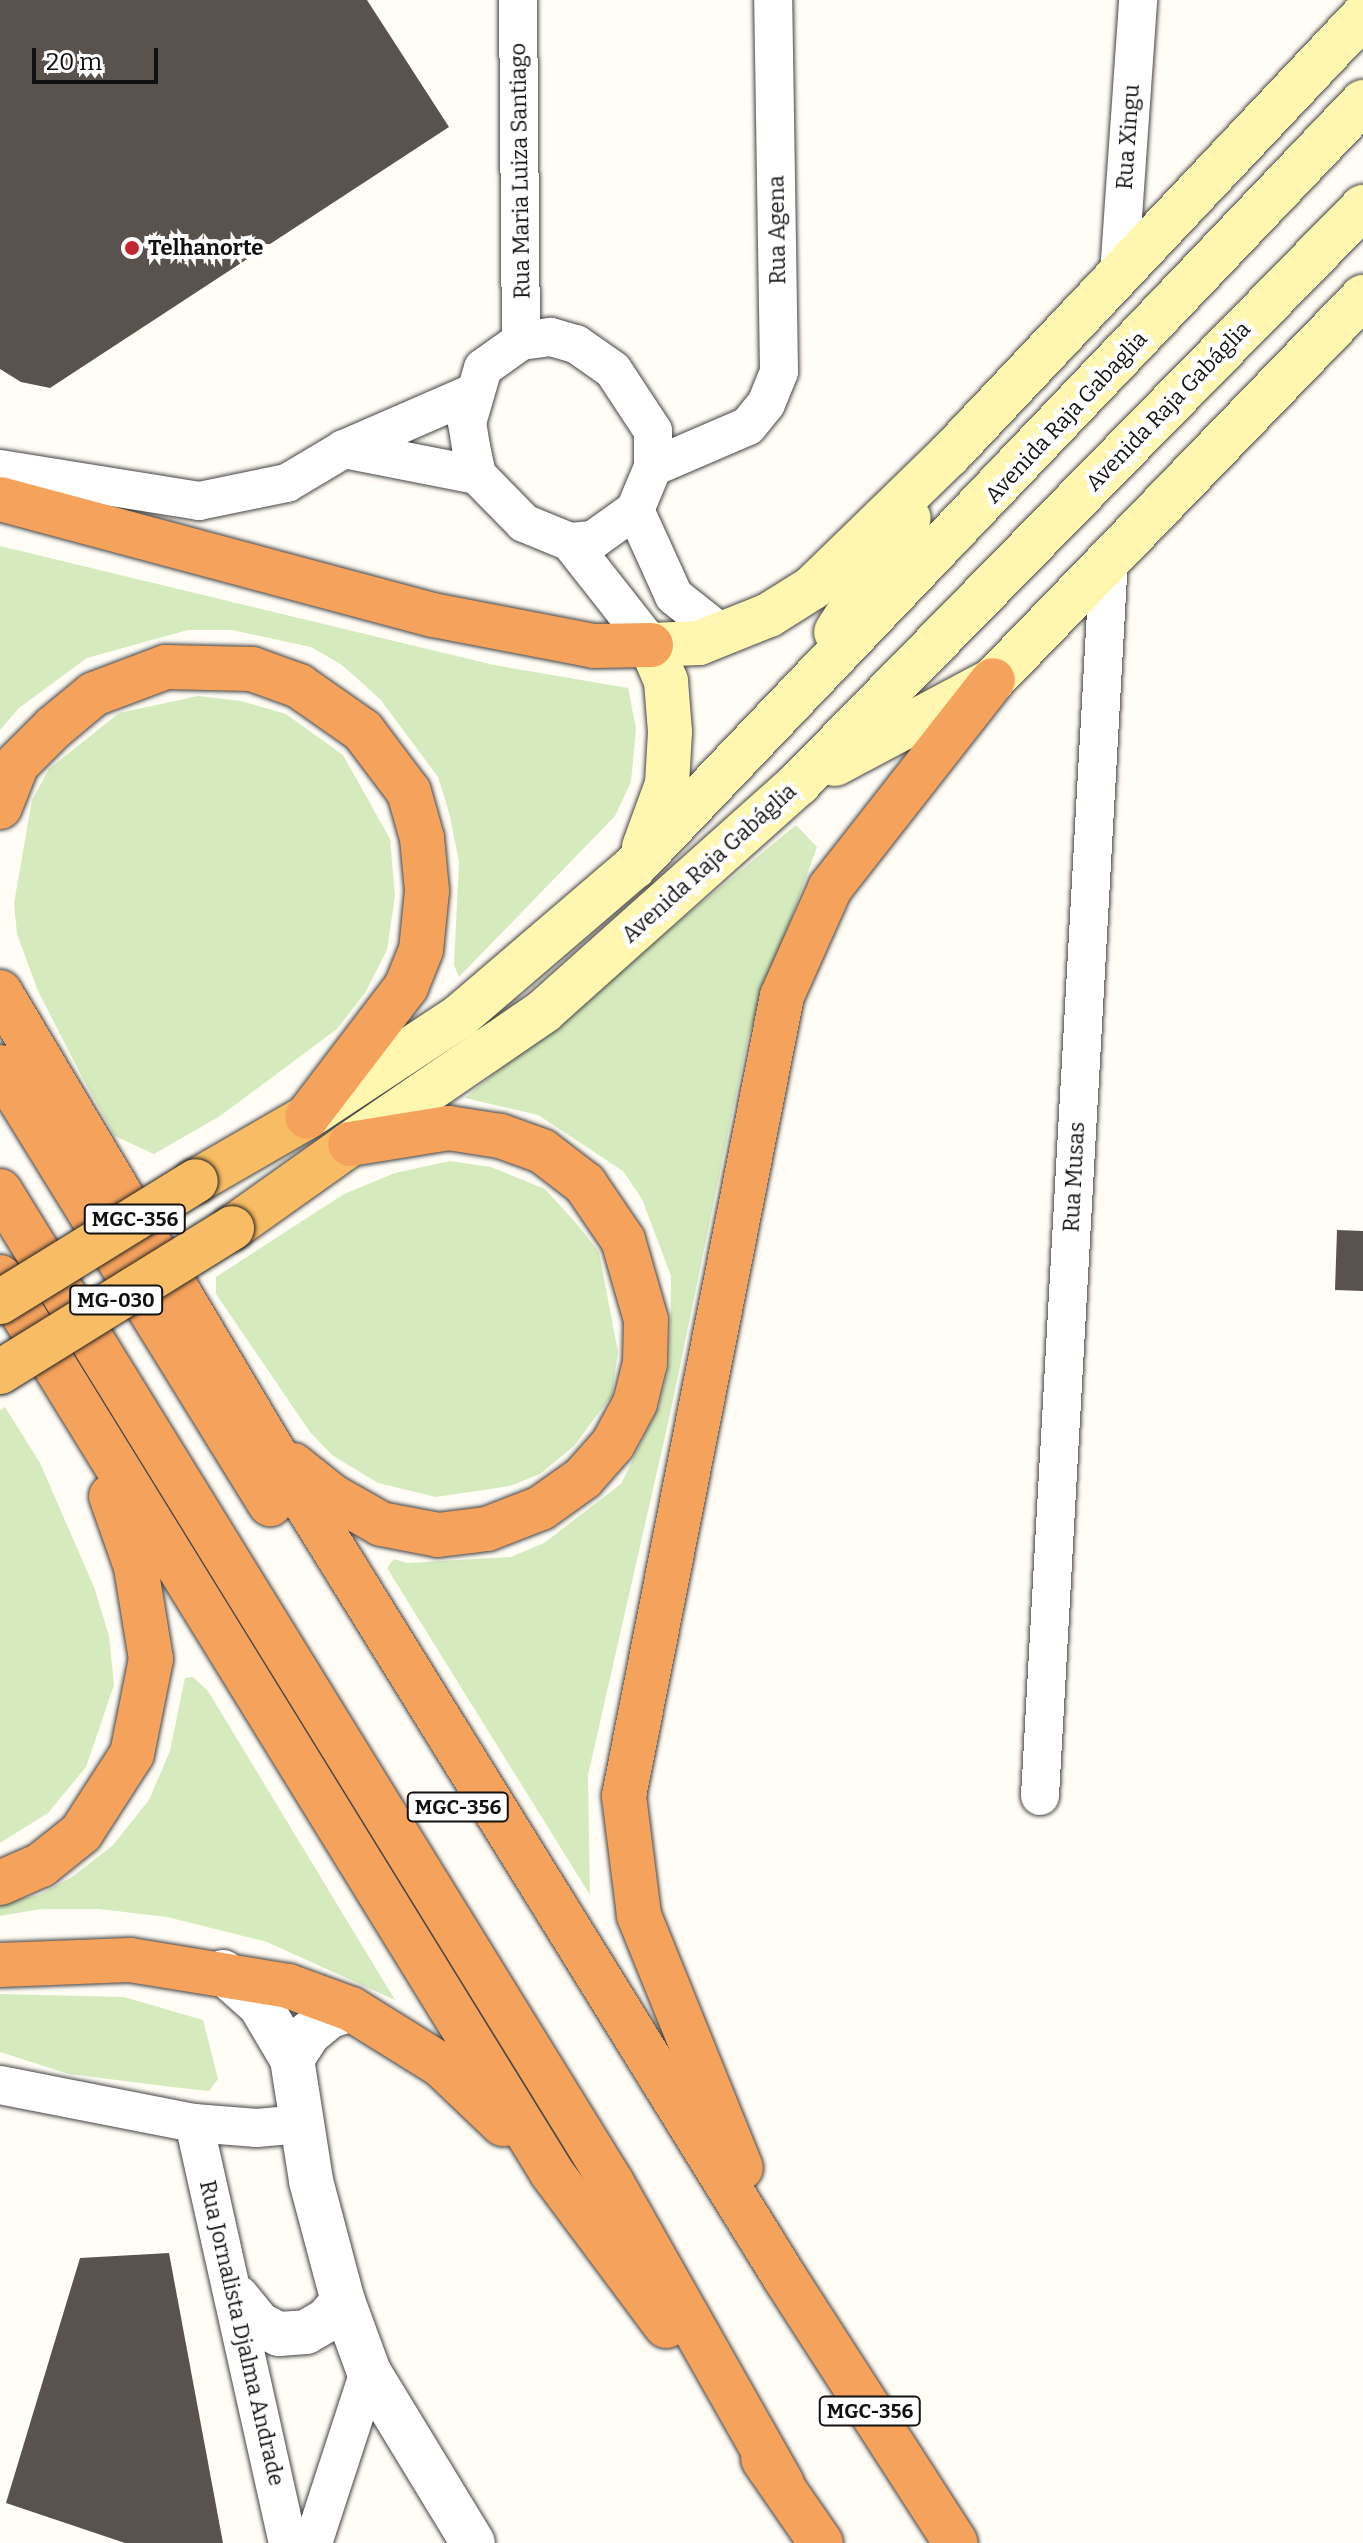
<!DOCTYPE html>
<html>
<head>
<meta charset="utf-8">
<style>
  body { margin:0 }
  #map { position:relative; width:1363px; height:2543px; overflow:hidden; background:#fffdf5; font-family:Bitter,serif }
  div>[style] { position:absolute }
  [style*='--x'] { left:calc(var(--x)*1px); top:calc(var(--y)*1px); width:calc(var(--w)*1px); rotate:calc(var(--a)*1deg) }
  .green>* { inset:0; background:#d5ebbd }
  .building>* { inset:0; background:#5a524d }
  .roads { filter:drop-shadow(0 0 2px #444) drop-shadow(0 0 2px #444) }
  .minor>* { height:38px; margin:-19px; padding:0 19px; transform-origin:19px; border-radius:19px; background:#fff }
  .tertiary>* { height:44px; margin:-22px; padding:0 22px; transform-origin:22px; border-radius:22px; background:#fff }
  .secondary>* { height:44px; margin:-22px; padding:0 22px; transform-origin:22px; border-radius:22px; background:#fff6b0 }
  .trunk>* { height:44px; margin:-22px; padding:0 22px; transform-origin:22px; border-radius:22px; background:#f7bc64 }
  .motorway>* { height:44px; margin:-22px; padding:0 22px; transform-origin:22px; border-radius:22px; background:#f5a25d }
  .bridges { filter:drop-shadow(0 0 2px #222) drop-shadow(0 0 2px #222) }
  .trunk-bridge>* { height:44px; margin:-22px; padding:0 22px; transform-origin:22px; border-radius:22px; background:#f7bc64 }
  .dots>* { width:22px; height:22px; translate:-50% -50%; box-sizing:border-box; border:4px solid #fff; border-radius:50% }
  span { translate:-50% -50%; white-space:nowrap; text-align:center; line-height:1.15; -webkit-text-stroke:8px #fff; paint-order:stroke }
  .shield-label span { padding:2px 6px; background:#fff; border:2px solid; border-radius:6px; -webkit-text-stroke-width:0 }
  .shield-label { font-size:20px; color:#111; font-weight:700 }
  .street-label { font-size:22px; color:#111 }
  .poi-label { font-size:22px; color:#111; font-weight:700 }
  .left { translate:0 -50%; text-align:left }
  .scale { position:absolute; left:32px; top:48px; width:126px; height:36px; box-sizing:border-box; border:4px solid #111; border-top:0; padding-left:10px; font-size:24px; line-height:28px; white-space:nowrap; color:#111; -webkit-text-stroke:6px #fff; paint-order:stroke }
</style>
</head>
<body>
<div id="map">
  <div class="green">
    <i style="clip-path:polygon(0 546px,494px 665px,628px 688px,636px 728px,631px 782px,615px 816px,459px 977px,454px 965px,459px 862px,450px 816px,438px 777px,380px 699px,342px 665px,311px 647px,232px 630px,188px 630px,87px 658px,19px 708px,0 730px)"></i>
    <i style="clip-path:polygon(198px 696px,241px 701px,286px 714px,343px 755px,390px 839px,395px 896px,387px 950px,365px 993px,337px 1029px,220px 1116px,154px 1154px,115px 1136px,82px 1077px,38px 991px,17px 934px,14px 903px,32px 800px,49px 769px,119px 713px)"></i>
    <i style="clip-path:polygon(796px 825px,817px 847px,748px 1037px,669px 1419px,588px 1775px,590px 1895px,387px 1568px,394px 1559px,407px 1563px,511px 1557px,544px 1543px,621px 1484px,659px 1406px,670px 1362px,671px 1276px,642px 1199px,623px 1171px,538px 1115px,465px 1098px)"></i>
    <i style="clip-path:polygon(450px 1161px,491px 1167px,545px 1189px,576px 1223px,599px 1252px,618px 1352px,612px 1395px,574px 1446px,540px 1474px,510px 1486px,436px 1497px,378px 1483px,332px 1455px,310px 1432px,216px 1294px,216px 1277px,344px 1194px,395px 1173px)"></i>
    <i style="clip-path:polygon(5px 1407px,40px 1463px,94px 1587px,109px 1636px,114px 1685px,86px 1767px,48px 1813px,0 1843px,0 1410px)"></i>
    <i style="clip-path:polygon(193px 1677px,208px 1691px,395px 2000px,267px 1942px,167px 1917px,99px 1909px,41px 1909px,0 1916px,0 1903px,39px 1895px,72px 1877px,113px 1845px,149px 1800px,170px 1751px,185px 1678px)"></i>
    <i style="clip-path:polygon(0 1994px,124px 1997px,203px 2020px,218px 2079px,209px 2091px,172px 2087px,69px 2074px,0 2052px)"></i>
  </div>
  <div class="building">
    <i style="clip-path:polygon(0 0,367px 0,449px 127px,50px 388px,21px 382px,0 369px)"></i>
    <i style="clip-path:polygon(1337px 1230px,1363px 1231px,1363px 1291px,1335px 1290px)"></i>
    <i style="clip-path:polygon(169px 2253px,223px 2543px,125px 2543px,6px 2503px,80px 2258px)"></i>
  </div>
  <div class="roads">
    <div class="minor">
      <i style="--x:518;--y:0;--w:341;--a:89.5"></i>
      <i style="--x:1119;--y:274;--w:275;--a:-86"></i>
      <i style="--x:551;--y:337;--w:26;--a:16"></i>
      <i style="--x:576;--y:344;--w:45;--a:35.1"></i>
      <i style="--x:613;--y:370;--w:73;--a:56.7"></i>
      <i style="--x:653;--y:431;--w:36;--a:90"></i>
      <i style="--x:653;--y:467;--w:47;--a:112.7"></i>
      <i style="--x:635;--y:510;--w:52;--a:144.5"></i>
      <i style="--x:593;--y:540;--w:23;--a:175"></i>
      <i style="--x:570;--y:542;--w:50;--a:-157.6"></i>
      <i style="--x:524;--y:523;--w:67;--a:-134.4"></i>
      <i style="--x:477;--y:475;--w:29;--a:-102"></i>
      <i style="--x:471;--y:447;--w:24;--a:-99"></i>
      <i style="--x:467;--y:423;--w:57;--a:-73.8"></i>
      <i style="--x:483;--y:368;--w:47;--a:-35.4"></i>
      <i style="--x:521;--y:341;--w:30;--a:-8"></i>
      <i style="--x:344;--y:449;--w:136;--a:11.1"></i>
      <i style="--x:653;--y:467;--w:103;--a:-23.3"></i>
      <i style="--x:748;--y:426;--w:28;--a:-51"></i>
      <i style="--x:766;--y:404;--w:35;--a:-68"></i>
      <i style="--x:779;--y:371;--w:371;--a:-90.9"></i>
      <i style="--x:0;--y:469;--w:202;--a:9.1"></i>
      <i style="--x:199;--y:501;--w:90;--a:-11.6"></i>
      <i style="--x:287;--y:483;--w:66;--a:-30.8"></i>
      <i style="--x:344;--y:449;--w:141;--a:-23.5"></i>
      <i style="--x:635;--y:510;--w:94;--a:65.6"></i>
      <i style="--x:674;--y:596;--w:61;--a:38.4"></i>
      <i style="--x:570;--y:542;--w:131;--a:51.8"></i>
      <i style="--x:1040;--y:1796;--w:1240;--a:-86.81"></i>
      <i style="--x:0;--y:2085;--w:198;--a:11.1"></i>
      <i style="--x:194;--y:2123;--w:63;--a:4.5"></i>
      <i style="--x:257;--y:2128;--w:44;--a:-5.2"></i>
      <i style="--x:194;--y:2123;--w:430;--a:77.4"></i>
      <i style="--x:313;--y:2543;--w:180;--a:-71.9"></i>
    </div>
    <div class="tertiary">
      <i style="--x:223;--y:1972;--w:50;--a:41.7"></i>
      <i style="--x:260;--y:2005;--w:63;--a:59.3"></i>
      <i style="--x:292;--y:2059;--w:123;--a:81.1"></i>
      <i style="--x:311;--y:2181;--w:124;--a:75.1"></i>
      <i style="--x:343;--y:2301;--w:76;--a:69.9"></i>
      <i style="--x:369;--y:2372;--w:200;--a:58.7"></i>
      <i style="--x:292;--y:2059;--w:30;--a:-57"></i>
      <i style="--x:308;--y:2034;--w:26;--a:-40"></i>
      <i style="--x:328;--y:2017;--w:24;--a:-19"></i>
      <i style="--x:237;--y:2297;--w:35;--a:51"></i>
      <i style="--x:259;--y:2324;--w:22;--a:27"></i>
      <i style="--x:279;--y:2334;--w:27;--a:-4"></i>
      <i style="--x:306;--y:2332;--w:24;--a:-30"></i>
      <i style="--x:327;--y:2320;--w:25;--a:-50"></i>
    </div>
    <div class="secondary">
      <i style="--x:836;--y:632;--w:135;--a:-57.4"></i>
      <i style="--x:835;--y:764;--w:179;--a:-28"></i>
      <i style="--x:993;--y:680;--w:533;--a:-45.99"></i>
      <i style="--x:644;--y:847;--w:67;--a:-69.9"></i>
      <i style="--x:667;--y:784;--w:52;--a:-86.7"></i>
      <i style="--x:670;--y:732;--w:51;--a:-94.5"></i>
      <i style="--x:666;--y:681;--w:39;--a:-113"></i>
      <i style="--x:651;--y:645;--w:48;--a:-2.4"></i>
      <i style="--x:699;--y:643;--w:75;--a:-21.8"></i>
      <i style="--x:769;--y:615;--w:51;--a:-32.1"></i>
      <i style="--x:812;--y:588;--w:191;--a:-44.2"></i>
      <i style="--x:949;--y:455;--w:603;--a:-46.68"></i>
      <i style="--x:313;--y:1113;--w:176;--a:-33.4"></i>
      <i style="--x:460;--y:1016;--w:229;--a:-40.6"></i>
      <i style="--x:634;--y:867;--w:1057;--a:-46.38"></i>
      <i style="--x:350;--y:1144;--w:235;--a:-34.4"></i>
      <i style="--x:544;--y:1011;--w:341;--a:-41.8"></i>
      <i style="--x:798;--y:784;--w:808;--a:-45.6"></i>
    </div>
    <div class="trunk">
      <i style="--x:196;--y:1181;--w:128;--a:-30"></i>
      <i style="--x:232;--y:1228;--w:145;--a:-35.4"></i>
    </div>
    <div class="motorway">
      <i style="--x:0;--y:499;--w:448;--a:15"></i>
      <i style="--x:433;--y:615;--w:164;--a:10.9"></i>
      <i style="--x:594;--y:646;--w:57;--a:-1"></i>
      <i style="--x:0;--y:807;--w:46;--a:-68.4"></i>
      <i style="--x:17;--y:764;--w:51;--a:-45"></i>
      <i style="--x:53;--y:728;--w:53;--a:-39.7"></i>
      <i style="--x:94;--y:694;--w:77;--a:-20.6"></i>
      <i style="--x:166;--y:667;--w:86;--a:1.3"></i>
      <i style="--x:252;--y:669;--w:50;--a:19.9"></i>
      <i style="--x:299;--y:686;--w:78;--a:35.1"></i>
      <i style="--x:363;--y:731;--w:76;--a:53"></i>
      <i style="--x:409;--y:792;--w:48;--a:74.2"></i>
      <i style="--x:422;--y:838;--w:53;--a:84.6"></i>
      <i style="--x:427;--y:891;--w:59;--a:95.8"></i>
      <i style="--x:421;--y:950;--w:40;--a:112"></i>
      <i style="--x:406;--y:987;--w:163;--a:127.3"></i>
      <i style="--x:0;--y:992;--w:528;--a:59.26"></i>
      <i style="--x:270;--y:1446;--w:978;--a:58.24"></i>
      <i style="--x:785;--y:2278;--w:315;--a:57.2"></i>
      <i style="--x:0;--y:1067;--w:514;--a:58.29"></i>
      <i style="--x:0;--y:1191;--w:1166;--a:58.33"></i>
      <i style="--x:612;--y:2183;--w:346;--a:60.5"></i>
      <i style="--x:0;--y:1277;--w:1052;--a:58.36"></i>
      <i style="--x:552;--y:2173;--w:191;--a:53.3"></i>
      <i style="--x:293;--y:1465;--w:50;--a:38.5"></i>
      <i style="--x:332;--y:1496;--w:56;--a:29.7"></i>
      <i style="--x:381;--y:1524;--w:58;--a:10.9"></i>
      <i style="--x:438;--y:1535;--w:49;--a:-7"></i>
      <i style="--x:487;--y:1529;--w:58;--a:-21.3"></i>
      <i style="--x:541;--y:1508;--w:52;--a:-35.5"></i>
      <i style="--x:583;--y:1478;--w:45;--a:-48.6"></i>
      <i style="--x:613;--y:1444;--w:47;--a:-61.8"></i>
      <i style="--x:635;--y:1403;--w:41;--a:-76"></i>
      <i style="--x:645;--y:1363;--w:43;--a:-88.7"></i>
      <i style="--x:646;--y:1320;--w:83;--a:-106"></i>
      <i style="--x:623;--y:1240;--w:68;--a:-124.2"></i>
      <i style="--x:585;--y:1184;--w:54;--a:-142.5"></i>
      <i style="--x:542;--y:1151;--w:45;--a:-160.3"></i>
      <i style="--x:500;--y:1136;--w:52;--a:-171.1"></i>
      <i style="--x:449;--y:1128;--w:100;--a:170.8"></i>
      <i style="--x:0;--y:1883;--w:45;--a:-23.7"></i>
      <i style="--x:41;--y:1865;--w:51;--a:-38.7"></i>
      <i style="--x:81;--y:1833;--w:94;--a:-57.2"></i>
      <i style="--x:132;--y:1754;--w:97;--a:-78.7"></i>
      <i style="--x:151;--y:1659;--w:93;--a:-99.3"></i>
      <i style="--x:136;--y:1567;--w:75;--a:-109.4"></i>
      <i style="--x:0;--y:1965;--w:130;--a:-2.2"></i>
      <i style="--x:130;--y:1960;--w:160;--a:9.3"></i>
      <i style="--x:288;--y:1986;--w:67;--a:20.1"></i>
      <i style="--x:351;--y:2009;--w:106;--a:31.9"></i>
      <i style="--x:441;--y:2065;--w:86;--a:43.6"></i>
      <i style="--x:741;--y:2168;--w:273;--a:-112"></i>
      <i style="--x:639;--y:1915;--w:120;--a:-97.2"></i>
      <i style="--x:624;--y:1796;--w:815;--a:-78.83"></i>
      <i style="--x:782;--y:996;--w:118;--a:-66"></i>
      <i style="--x:830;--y:888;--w:264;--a:-51.9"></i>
      <i style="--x:763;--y:2459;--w:102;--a:55.4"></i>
    </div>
  </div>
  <div class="bridges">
    <div class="trunk-bridge">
      <i style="--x:0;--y:1302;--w:230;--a:-31.7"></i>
      <i style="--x:0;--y:1372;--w:273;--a:-31.8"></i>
    </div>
  </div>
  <div class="dots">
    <i style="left:132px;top:248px;background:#c4262e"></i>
  </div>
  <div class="shield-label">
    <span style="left:135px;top:1219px">MGC-356</span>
    <span style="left:116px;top:1300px">MG-030</span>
    <span style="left:458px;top:1807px">MGC-356</span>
    <span style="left:870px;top:2411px">MGC-356</span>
  </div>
  <div class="street-label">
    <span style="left:1128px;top:137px;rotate:-86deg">Rua Xingu</span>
    <span style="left:520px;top:171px;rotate:-91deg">Rua Maria Luiza Santiago</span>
    <span style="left:777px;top:230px;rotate:-91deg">Rua Agena</span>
    <span style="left:1168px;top:406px;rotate:-46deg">Avenida Raja Gabáglia</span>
    <span style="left:1066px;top:417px;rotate:-47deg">Avenida Raja Gabaglia</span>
    <span style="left:709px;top:863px;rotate:-42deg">Avenida Raja Gabáglia</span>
    <span style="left:1074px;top:1177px;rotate:-87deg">Rua Musas</span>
    <span style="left:242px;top:2333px;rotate:77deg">Rua Jornalista Djalma Andrade</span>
  </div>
  <div class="poi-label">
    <span class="left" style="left:148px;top:248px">Telhanorte</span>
  </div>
  <div class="scale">20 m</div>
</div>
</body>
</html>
